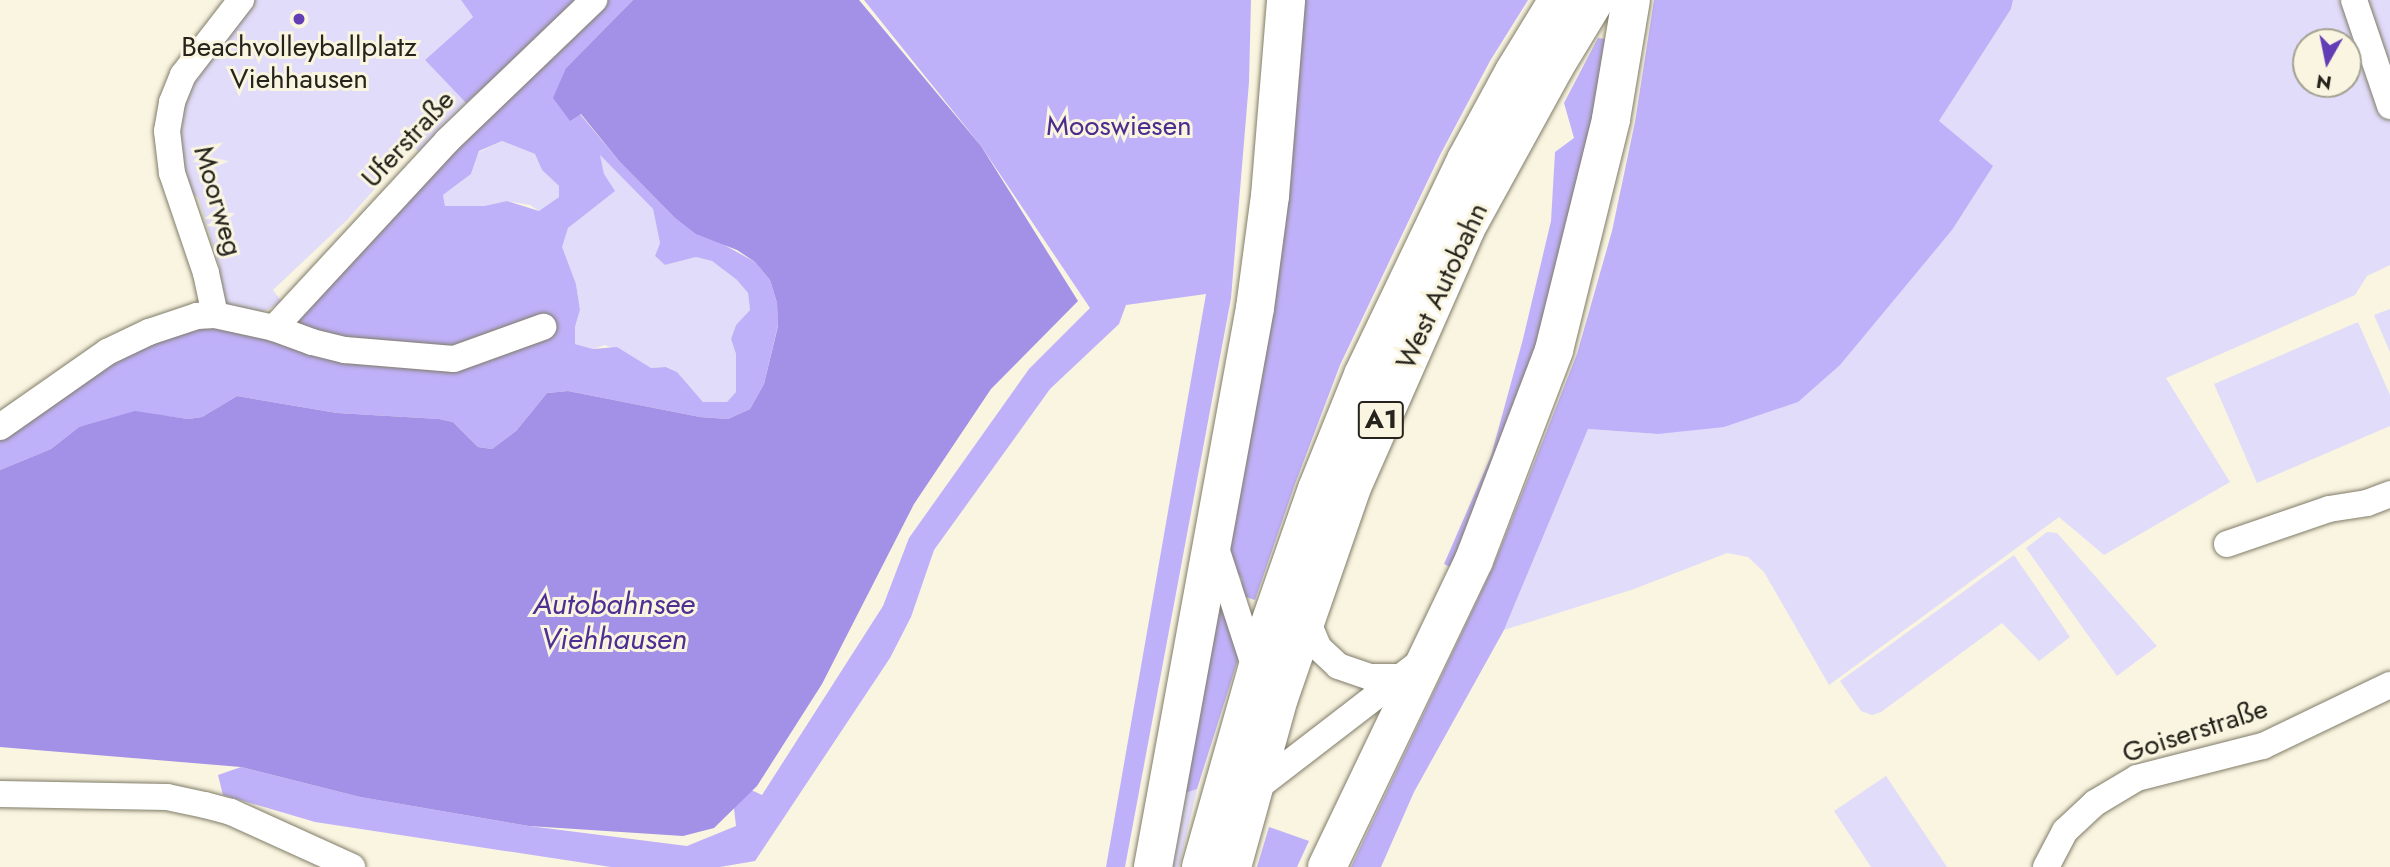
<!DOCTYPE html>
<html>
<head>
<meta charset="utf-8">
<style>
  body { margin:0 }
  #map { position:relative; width:2390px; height:867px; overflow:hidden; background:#f9f5e0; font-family:Jost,sans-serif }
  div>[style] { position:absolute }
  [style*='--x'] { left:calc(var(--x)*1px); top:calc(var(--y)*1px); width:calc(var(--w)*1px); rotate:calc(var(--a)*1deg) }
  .green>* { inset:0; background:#e1dcfa }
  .forest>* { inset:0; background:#bfb1f9 }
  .water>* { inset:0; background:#a390e7 }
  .roads { filter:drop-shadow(0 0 2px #807c69) drop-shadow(0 0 2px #807c69) }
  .minor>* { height:26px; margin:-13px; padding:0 13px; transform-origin:13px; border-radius:13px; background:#fff }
  .highway>* { height:38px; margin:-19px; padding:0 19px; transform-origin:19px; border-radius:19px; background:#fff }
  .dots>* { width:19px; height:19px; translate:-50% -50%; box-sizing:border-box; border:4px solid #f9f5e0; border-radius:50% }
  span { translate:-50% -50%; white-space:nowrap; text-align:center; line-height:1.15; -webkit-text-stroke:6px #f9f5e0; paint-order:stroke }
  .shield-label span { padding:2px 5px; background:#f9f5e0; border:2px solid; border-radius:5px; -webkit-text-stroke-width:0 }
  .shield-label { font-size:26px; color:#25231c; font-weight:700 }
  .poi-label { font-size:28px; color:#25231c }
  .park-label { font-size:28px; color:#4d2c90 }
  .street-label { font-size:28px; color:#25231c }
  .water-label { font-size:30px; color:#4f2e93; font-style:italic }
  .north { position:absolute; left:2292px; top:28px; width:70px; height:70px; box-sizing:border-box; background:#f9f5e0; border:2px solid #a4a192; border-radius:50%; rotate:189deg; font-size:19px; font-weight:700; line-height:28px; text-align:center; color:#25231c }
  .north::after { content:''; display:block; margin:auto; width:24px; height:32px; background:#633db5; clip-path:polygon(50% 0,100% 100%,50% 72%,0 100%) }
</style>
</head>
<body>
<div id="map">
  <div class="green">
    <i style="clip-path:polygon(255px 0,461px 0,473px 17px,425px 60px,466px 103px,424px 157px,413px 146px,346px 221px,273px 290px,282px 302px,257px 315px,229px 309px,219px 297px,210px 272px,220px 268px,198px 197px,183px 189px,178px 110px,197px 76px)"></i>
    <i style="clip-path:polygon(evenodd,2013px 0,2390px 0,2390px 265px,2367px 276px,2355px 295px,2166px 378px,2230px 482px,2104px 555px,2059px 517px,1829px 685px,1764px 572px,1748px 557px,1727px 553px,1634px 589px,1504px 630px,1588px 429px,1658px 434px,1902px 289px,1952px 230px,1939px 121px,2011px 9px,2013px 0,2306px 42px,2348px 42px,2348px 84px,2306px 84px,2306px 42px)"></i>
    <i style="clip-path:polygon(502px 141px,535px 154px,542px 170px,559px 186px,559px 197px,539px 211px,530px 205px,507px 201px,484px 206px,445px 206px,443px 195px,471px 174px,479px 152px)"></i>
    <i style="clip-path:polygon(599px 154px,653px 209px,660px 243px,655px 256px,665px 265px,696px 257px,712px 261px,737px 280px,748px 293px,750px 310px,736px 325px,731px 339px,736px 354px,736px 392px,727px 402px,703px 402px,677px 372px,667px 367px,651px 368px,605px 345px,593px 349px,575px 344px,575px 327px,580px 310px,576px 284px,561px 247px,568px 228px,580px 218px,604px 174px)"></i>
    <i style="clip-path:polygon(2390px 309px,2390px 352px,2374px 315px)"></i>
    <i style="clip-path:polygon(2358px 322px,2390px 395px,2390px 426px,2257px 483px,2214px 384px)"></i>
    <i style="clip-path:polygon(2047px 532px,2057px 533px,2157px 646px,2117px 676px,2026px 548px)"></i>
    <i style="clip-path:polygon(2014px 555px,2070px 637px,2039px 661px,2002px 623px,1881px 712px,1872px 715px,1861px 711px,1840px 681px)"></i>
    <i style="clip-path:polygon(1886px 776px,1947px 867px,1871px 867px,1834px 811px)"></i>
    <i style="clip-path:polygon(1197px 789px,1179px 867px,1164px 867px,1185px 793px)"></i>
  </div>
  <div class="forest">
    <i style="clip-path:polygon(461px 0,580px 0,581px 1px,466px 103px,425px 60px,473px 17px)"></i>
    <i style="clip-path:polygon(evenodd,602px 0,633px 0,566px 68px,580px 114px,619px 161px,674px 217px,755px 262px,770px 280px,777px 303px,778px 325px,764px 384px,750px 409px,728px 419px,700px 417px,568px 391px,547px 393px,516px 431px,492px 449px,478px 447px,453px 422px,439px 419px,337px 413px,237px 396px,202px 417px,188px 419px,166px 416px,79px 427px,51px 449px,0 470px,0 435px,101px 365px,197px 325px,249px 335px,315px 293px,602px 0,502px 141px,535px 154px,542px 170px,559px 186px,559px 197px,539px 211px,507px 201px,484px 206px,445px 206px,443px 195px,471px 174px,479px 151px,502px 141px,602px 0,600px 155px,653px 209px,660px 243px,655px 256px,665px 265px,696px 257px,712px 261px,737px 280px,748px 293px,750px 310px,736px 325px,731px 339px,736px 354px,736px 392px,727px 402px,703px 402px,677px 372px,666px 367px,651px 368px,617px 347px,593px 349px,575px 344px,575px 327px,580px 310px,576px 284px,562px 247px,568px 228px,615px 191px,604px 174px,600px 155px)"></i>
    <i style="clip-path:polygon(864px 0,1251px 0,1249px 82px,1231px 298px,1125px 867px,1106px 867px,1206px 294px,1126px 305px,1119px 324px,1050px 389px,934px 550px,911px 617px,890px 658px,755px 861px,720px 867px,611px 867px,315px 822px,223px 795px,218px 775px,241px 767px,360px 797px,529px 826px,687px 846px,736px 826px,732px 791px,747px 788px,762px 795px,883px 606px,909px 538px,1029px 369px,1090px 308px,981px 146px)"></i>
    <i style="clip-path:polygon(1302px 0,1528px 0,1490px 61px,1440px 155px,1340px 365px,1295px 484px,1255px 600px,1239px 595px,1242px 580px,1236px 570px,1225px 566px)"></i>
    <i style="clip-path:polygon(1654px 0,2013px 0,2011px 9px,1939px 121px,1993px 166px,1952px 230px,1840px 365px,1798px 402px,1724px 427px,1658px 434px,1588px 429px,1504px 630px,1414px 792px,1381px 867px,1351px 867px,1493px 567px,1577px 354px,1612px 231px,1635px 122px)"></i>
    <i style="clip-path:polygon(1598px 38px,1605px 39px,1592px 120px,1536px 346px,1497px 458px,1450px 567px,1444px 564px,1491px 456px,1523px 339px,1551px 221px,1555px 152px,1574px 138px,1564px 103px)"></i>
    <i style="clip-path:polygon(1223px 606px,1241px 650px,1197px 789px,1185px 793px,1211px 614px)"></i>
    <i style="clip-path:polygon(1269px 827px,1309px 841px,1297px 867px,1257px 867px)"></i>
  </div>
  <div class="water">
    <i style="clip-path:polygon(633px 0,859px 0,981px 146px,1078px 301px,991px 389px,914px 504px,822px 684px,757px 786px,714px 828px,683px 836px,529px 826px,360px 797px,241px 767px,0 747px,0 470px,51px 449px,79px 427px,135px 411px,188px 419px,202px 417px,237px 396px,337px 413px,439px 419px,453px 422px,478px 447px,492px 449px,516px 431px,547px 393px,568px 391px,700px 417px,728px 419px,750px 409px,764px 384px,778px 326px,777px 303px,770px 280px,755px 262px,737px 250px,696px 234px,674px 217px,619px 161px,581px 114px,570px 121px,553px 98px,566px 68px)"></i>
  </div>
  <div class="roads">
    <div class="minor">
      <i style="--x:2354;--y:0;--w:112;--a:71.2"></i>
      <i style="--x:215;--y:315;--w:43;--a:-102.1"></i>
      <i style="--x:206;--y:273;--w:106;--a:-108.8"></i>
      <i style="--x:172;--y:173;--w:42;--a:-96.8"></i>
      <i style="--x:167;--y:131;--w:29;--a:-80"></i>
      <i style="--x:172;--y:102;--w:29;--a:-68"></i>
      <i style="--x:183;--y:75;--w:95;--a:-52.3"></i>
      <i style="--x:274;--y:328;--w:255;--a:-47.2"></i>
      <i style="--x:447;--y:141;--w:204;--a:-43.8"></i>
      <i style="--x:0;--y:427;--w:131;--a:-35"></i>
      <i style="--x:107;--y:352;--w:47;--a:-25.5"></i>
      <i style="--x:149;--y:332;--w:51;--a:-18.4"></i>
      <i style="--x:197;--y:316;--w:18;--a:-3"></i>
      <i style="--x:215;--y:315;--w:60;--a:12.4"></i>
      <i style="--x:274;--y:328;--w:40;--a:20.2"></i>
      <i style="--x:312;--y:342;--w:34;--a:14"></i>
      <i style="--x:345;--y:350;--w:109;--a:4.7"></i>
      <i style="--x:454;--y:359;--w:95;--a:-19.8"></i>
      <i style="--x:2227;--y:544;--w:108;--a:-18.9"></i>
      <i style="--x:2329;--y:509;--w:38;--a:-9"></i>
      <i style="--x:2367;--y:503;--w:25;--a:-21"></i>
      <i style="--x:1215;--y:545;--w:133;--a:72"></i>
      <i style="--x:1308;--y:611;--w:14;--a:86"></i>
      <i style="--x:1309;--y:625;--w:25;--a:67"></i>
      <i style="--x:1319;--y:648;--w:26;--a:43"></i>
      <i style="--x:1338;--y:666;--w:34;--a:19"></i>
      <i style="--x:1370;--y:677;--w:33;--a:0"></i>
      <i style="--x:1254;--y:790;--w:208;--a:-37.6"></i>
      <i style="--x:0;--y:794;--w:167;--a:1"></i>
      <i style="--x:167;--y:797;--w:39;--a:12"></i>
      <i style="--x:205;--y:805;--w:27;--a:15"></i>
      <i style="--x:231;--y:812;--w:133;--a:24.4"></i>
      <i style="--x:2046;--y:867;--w:41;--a:-62.2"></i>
      <i style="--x:2065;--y:831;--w:41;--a:-43"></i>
      <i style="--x:2095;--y:803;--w:49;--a:-30.8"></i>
      <i style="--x:2137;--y:778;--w:130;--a:-14.3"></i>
      <i style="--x:2263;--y:746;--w:141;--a:-25.7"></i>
    </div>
    <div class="highway">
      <i style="--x:1153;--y:867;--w:568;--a:-79.66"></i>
      <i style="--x:1255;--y:308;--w:113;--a:-82.4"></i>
      <i style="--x:1270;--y:196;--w:197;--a:-85.3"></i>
      <i style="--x:1201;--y:867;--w:250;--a:-74.2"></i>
      <i style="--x:1269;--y:626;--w:145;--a:-70.7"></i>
      <i style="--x:1317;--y:489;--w:123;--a:-68"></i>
      <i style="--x:1363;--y:375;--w:238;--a:-64.4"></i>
      <i style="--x:1466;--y:160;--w:100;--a:-61.4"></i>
      <i style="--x:1514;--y:72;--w:84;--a:-58.6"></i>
      <i style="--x:1232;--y:867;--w:175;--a:-74.5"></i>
      <i style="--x:1279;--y:698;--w:223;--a:-70.9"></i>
      <i style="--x:1352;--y:487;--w:283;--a:-66.2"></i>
      <i style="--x:1466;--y:228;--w:185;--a:-61.2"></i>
      <i style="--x:1555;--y:66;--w:77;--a:-58.8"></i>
      <i style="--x:1327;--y:867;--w:340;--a:-64.4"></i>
      <i style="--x:1474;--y:560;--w:225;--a:-69.1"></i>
      <i style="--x:1554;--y:350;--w:238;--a:-76.1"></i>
      <i style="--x:1611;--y:119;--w:121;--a:-80.5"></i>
    </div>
  </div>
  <div class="dots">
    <i style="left:299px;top:19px;background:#633db5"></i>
  </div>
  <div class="shield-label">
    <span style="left:1381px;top:420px">A1</span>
  </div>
  <div class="poi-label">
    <span style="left:299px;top:63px">Beachvolleyballplatz<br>Viehhausen</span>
  </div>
  <div class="park-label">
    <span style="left:1119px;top:126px">Mooswiesen</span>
  </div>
  <div class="street-label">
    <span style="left:408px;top:139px;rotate:-47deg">Uferstraße</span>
    <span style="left:218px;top:201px;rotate:74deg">Moorweg</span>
    <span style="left:1442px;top:286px;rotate:-65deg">West Autobahn</span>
    <span style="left:2195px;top:731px;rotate:-18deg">Goiserstraße</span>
  </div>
  <div class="water-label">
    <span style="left:614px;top:621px">Autobahnsee<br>Viehhausen</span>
  </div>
  <div class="north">N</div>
</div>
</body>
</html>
